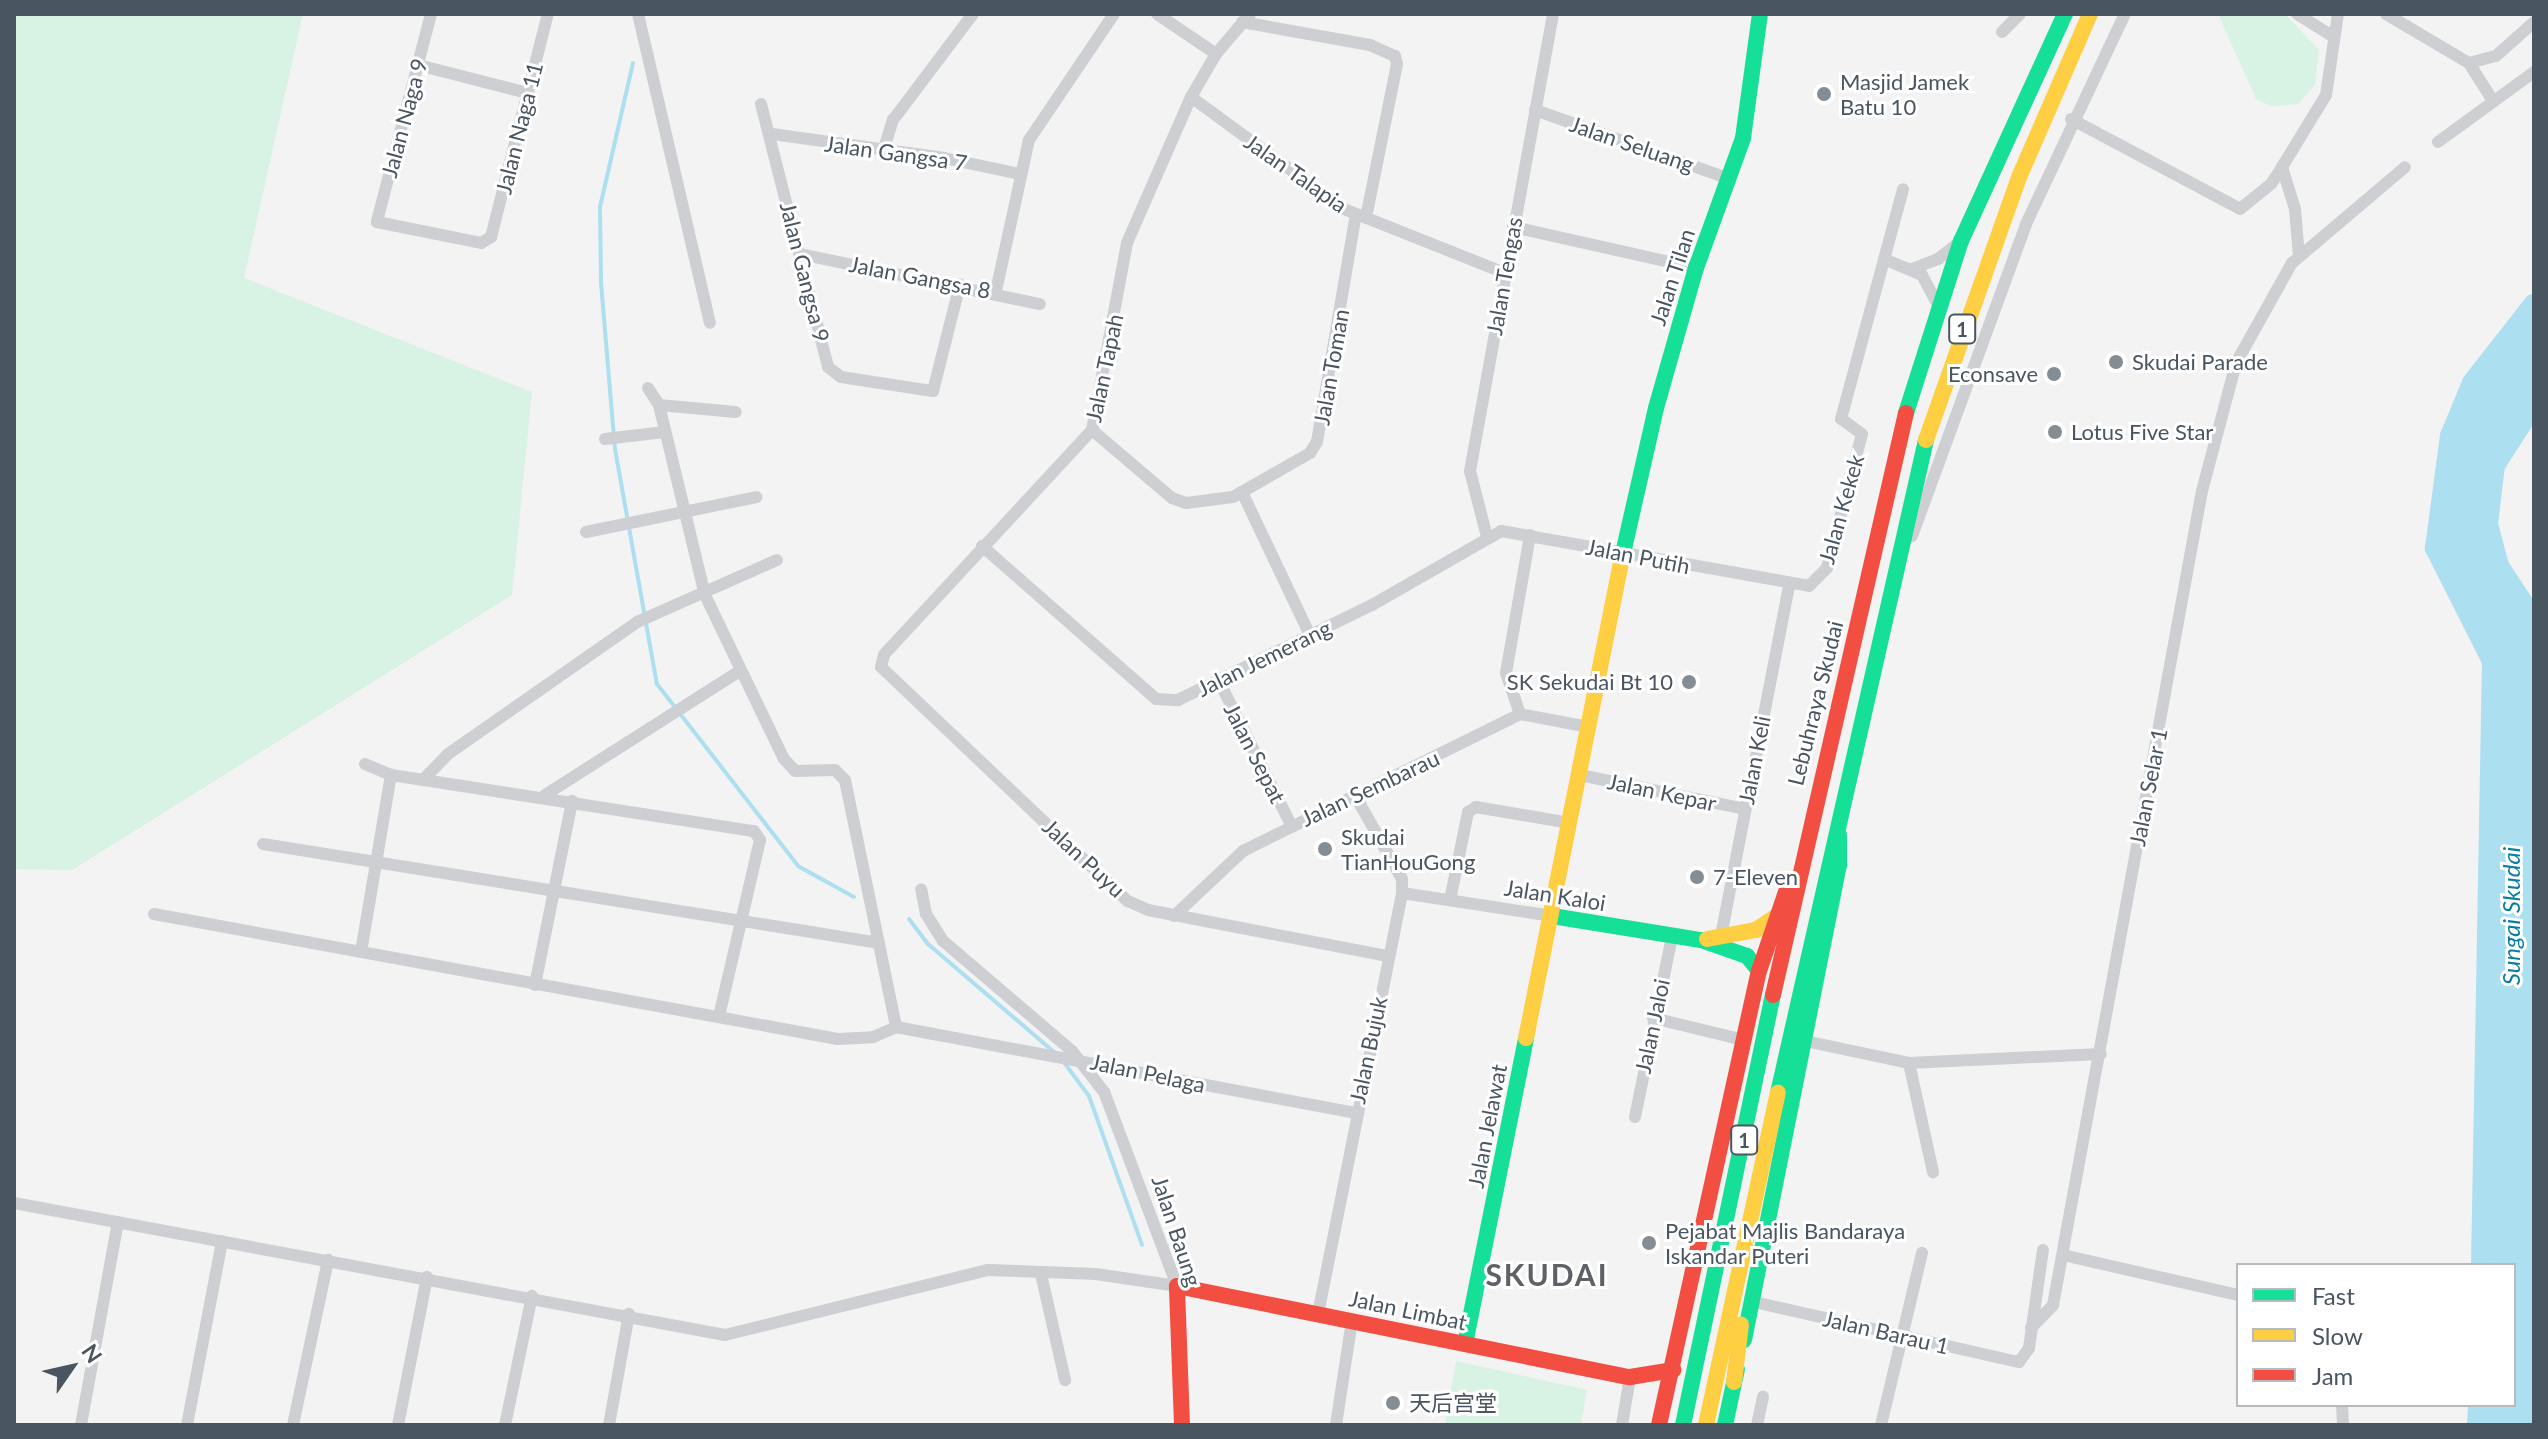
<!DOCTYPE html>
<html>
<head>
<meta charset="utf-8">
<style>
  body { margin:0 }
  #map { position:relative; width:2548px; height:1439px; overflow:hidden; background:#f3f3f3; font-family:Lato,"Noto Sans SC",sans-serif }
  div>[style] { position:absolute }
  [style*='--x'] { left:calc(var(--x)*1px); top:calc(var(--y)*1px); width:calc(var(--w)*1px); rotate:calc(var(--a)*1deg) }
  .green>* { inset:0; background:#d8f2e3 }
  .water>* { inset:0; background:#acdff0 }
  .stream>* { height:4px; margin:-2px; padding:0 2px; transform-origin:2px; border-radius:2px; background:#acdff0 }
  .river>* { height:22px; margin:-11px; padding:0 11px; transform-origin:11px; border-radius:11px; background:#acdff0 }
  .street>* { height:12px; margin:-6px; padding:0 6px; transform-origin:6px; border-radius:6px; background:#cdcfd2 }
  .fast>* { height:16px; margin:-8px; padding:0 8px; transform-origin:8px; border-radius:8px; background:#16e098 }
  .slow>* { height:16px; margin:-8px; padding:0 8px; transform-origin:8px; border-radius:8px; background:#ffcf43 }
  .jam>* { height:16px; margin:-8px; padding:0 8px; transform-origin:8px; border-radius:8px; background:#f24e42 }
  .dots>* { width:22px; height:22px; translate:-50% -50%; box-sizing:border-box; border:4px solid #fff; border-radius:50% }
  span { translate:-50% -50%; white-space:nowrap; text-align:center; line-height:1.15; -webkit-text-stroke:6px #fff; paint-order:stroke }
  .shield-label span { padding:2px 6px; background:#fff; border:2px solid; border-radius:6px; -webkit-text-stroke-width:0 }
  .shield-label { font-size:20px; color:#495561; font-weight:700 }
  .poi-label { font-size:22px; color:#495561 }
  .left { translate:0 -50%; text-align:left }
  .right { translate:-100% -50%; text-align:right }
  .street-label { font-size:22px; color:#495561 }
  .water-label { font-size:24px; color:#097ea4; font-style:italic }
  .district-label { font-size:30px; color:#5e6267; font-weight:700; letter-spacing:2px }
  .frame { position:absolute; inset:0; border:16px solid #495561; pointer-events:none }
  .legend { position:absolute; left:2236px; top:1263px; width:280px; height:144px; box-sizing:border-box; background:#fff; border:2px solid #b6bbc0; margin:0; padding:10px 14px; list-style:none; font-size:24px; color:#495561 }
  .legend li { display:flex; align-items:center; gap:16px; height:40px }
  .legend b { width:40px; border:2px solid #b6bbc0 }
  .north { position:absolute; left:32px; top:1327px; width:80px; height:80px; -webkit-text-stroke:6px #fff; paint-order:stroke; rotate:56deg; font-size:22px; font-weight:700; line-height:32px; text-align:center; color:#495561 }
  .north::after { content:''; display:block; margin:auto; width:28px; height:36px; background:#495561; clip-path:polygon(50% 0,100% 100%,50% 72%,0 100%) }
</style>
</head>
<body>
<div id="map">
  <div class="green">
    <i style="clip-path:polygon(14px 14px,303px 14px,244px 278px,532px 392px,512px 595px,72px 870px,14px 869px)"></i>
    <i style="clip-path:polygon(2218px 14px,2285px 14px,2319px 50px,2315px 85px,2298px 104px,2271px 106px,2256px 99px)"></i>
    <i style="clip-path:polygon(1456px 1361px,1587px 1390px,1581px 1425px,1445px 1425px)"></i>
  </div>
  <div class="water">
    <i style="clip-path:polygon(2534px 305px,2534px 403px,2494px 465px,2487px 524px,2498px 566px,2534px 621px,2534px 1425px,2479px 1425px,2479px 1405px,2514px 1405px,2514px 1265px,2482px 1265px,2493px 661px,2436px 548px,2451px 436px,2473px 383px)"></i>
  </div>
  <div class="stream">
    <i style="--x:633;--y:63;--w:148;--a:102.9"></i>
    <i style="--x:600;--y:207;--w:76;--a:89.2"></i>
    <i style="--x:601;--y:283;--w:167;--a:85.2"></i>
    <i style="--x:615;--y:449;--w:239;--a:79.9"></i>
    <i style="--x:657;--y:684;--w:230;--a:52.2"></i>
    <i style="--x:798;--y:866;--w:64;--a:29"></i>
    <i style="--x:909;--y:919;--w:31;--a:53"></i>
    <i style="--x:928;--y:944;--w:166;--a:40.6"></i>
    <i style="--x:1063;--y:1061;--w:44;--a:53.4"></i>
    <i style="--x:1089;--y:1096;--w:158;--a:70.4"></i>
  </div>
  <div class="river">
    <i style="--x:2534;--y:403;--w:74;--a:122.8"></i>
    <i style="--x:2494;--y:465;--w:59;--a:96.8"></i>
    <i style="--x:2487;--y:524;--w:43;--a:75.3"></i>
    <i style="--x:2498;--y:566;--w:66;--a:56.8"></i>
    <i style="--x:2482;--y:1265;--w:604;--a:-88.96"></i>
    <i style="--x:2493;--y:661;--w:127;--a:-116.8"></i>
    <i style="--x:2436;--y:548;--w:113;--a:-82.4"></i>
    <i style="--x:2451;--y:436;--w:57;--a:-67.5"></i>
    <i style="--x:2473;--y:383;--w:99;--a:-52"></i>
    <i style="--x:2478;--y:1425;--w:20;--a:-87"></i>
  </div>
  <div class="street">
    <i style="--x:431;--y:14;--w:215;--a:104.6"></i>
    <i style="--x:377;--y:222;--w:106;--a:11.4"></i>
    <i style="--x:481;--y:243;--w:12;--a:-31"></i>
    <i style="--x:491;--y:237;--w:230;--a:-75.7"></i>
    <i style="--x:638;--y:14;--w:317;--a:76.9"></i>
    <i style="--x:1157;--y:14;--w:71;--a:34.1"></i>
    <i style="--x:1250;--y:14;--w:52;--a:130.4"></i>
    <i style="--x:1216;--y:54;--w:50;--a:120.2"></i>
    <i style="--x:1191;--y:97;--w:159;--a:113.7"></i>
    <i style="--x:1127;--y:243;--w:190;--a:100.6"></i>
    <i style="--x:1092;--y:430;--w:306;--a:132.8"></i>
    <i style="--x:884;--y:655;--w:12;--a:104"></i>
    <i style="--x:881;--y:667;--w:340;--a:43.5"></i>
    <i style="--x:1128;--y:901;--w:22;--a:24"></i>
    <i style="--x:1148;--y:910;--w:243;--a:10.9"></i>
    <i style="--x:2297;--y:14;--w:40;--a:32"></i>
    <i style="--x:2386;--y:14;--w:96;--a:30.6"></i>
    <i style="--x:2469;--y:63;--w:28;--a:-15"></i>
    <i style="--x:2496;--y:56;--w:51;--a:-41.8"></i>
    <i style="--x:1242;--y:22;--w:130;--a:10.2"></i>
    <i style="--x:1370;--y:45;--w:27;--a:24"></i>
    <i style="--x:1395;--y:56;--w:8;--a:76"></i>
    <i style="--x:1397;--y:64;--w:157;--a:101.4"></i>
    <i style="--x:2002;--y:32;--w:25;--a:-45"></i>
    <i style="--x:2469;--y:63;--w:45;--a:57.7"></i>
    <i style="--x:418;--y:65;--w:114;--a:14.3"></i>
    <i style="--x:1191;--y:97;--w:190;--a:36.2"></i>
    <i style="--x:1344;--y:209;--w:173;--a:21.7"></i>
    <i style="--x:761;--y:104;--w:271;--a:75.7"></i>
    <i style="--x:828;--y:367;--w:16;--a:38"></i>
    <i style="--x:841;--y:377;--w:93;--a:8.7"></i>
    <i style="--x:933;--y:391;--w:110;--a:-75.8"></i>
    <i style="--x:1535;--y:110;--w:207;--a:19.5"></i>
    <i style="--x:2071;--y:119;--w:191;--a:28"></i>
    <i style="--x:2240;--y:209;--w:40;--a:-39"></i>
    <i style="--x:2271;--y:184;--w:20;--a:-57"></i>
    <i style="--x:772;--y:134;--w:174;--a:7.9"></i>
    <i style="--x:944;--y:158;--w:78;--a:11.9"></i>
    <i style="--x:2438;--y:142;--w:119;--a:-36.1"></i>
    <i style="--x:883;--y:152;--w:34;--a:-73"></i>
    <i style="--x:893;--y:120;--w:133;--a:-53"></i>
    <i style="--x:1513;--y:227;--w:188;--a:12.6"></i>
    <i style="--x:800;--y:254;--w:245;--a:11.8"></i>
    <i style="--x:2299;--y:256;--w:47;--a:-94.9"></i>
    <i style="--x:2295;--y:209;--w:44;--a:-107.2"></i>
    <i style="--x:2282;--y:167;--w:84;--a:-58.6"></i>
    <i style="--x:2326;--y:95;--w:82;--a:-81.6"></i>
    <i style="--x:1884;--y:259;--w:41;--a:22.8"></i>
    <i style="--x:1922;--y:275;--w:36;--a:62"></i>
    <i style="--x:1912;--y:269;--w:28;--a:-21"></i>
    <i style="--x:1938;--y:259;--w:24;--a:-38"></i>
    <i style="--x:996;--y:291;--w:155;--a:-77.7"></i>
    <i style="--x:1029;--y:140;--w:152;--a:-56"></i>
    <i style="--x:648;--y:388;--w:20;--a:57"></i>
    <i style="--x:659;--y:405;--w:195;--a:76.4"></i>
    <i style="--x:705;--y:595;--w:182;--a:64.3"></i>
    <i style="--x:784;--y:759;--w:16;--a:47"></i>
    <i style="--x:795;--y:771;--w:40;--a:-1.4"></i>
    <i style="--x:835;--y:770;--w:14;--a:45"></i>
    <i style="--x:845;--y:780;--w:252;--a:78.3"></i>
    <i style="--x:659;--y:405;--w:77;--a:5.2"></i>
    <i style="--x:1092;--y:430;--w:105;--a:40.4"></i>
    <i style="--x:1172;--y:498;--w:15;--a:20"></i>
    <i style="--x:1186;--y:503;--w:47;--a:-7.3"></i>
    <i style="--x:1233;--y:497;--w:89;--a:-29.7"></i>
    <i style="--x:1310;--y:453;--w:13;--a:-58"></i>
    <i style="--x:1317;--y:442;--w:230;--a:-80.3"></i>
    <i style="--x:605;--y:439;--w:60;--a:-6.7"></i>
    <i style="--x:1242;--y:492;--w:158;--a:64.6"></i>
    <i style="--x:586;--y:532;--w:174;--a:-11.6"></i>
    <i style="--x:1912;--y:536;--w:332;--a:-69.9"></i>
    <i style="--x:2026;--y:224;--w:232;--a:-64.8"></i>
    <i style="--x:1487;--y:537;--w:68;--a:-104.4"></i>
    <i style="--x:1470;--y:471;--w:464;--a:-79.7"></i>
    <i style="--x:982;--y:546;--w:232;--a:41.3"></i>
    <i style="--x:1156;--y:699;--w:22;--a:3"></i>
    <i style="--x:1178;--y:700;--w:216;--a:-26.1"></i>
    <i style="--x:1372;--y:605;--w:149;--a:-29.8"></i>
    <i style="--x:1501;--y:531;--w:313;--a:10.1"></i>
    <i style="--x:1809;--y:586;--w:25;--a:-45"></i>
    <i style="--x:1827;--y:568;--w:138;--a:-75.4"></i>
    <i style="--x:1862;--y:434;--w:26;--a:-144"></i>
    <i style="--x:1841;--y:419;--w:238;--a:-74.9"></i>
    <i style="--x:1219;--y:681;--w:161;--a:63.4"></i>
    <i style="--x:1520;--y:714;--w:43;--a:-108.9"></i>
    <i style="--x:1506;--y:673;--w:140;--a:-80.1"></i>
    <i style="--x:365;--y:764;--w:28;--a:23"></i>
    <i style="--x:391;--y:775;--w:367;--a:8.8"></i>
    <i style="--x:754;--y:831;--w:11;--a:56"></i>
    <i style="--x:760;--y:840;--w:181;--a:103.1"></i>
    <i style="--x:1580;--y:775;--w:168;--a:11.6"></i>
    <i style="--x:423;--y:780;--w:36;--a:-46"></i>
    <i style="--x:448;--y:754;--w:231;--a:-34.9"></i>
    <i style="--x:637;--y:622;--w:153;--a:-23.9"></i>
    <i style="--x:545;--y:795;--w:232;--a:-32.5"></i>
    <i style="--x:263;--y:844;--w:624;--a:9.13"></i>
    <i style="--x:1402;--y:893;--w:152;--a:8.7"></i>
    <i style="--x:1450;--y:900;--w:90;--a:-78.4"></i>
    <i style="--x:1468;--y:812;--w:9;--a:-32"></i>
    <i style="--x:1476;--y:807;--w:95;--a:9.7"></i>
    <i style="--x:154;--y:914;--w:695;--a:10.36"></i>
    <i style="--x:838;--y:1039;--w:35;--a:-3"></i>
    <i style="--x:873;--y:1037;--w:25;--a:-23"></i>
    <i style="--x:896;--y:1027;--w:467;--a:10.6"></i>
    <i style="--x:1174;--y:916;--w:95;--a:-43.3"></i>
    <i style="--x:1243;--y:851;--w:309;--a:-26.3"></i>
    <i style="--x:1520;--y:714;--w:70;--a:10.7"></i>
    <i style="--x:1721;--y:936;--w:358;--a:-79"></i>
    <i style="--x:361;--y:952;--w:180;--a:-80.4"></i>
    <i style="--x:535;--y:985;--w:188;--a:-78.6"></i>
    <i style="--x:1653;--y:1018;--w:94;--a:13.6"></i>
    <i style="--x:1805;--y:1041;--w:106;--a:11.9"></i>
    <i style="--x:1909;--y:1063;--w:192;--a:-2.7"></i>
    <i style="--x:1909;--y:1063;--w:112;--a:77.6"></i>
    <i style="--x:1635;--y:1117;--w:185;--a:-78.4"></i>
    <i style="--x:14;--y:1203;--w:723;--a:10.52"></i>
    <i style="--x:725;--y:1335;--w:271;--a:-13.9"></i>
    <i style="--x:988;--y:1270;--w:108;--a:2.1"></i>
    <i style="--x:1096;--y:1274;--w:82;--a:8.4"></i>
    <i style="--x:1177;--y:1286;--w:207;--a:-110.6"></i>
    <i style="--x:1104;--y:1092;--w:52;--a:-128"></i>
    <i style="--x:1072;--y:1051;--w:170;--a:-139.5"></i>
    <i style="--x:943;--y:941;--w:32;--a:-122"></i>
    <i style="--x:926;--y:914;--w:25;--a:-101"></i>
    <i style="--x:2063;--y:1255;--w:180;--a:12.9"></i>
    <i style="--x:1041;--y:1274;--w:109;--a:77.2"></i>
    <i style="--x:1754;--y:1302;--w:272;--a:12.8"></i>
    <i style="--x:2019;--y:1362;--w:17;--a:-54"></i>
    <i style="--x:2029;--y:1348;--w:99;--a:-81.9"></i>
    <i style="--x:1318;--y:1314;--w:429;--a:-78.7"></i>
    <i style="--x:1402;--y:893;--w:14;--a:-90"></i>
    <i style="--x:1402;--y:879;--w:94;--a:-119.3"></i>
    <i style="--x:2031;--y:1328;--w:32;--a:-46"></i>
    <i style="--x:2053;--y:1305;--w:828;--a:-79.63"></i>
    <i style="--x:2202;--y:491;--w:132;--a:-75.1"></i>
    <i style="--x:2236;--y:363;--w:115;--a:-60.8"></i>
    <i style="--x:2292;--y:263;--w:148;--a:-40.3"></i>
    <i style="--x:2342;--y:1405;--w:20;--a:87"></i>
    <i style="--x:81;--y:1425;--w:206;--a:-79.7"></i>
    <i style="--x:187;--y:1425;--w:187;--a:-79.2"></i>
    <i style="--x:293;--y:1425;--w:169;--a:-78"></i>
    <i style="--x:398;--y:1425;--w:151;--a:-78.9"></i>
    <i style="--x:505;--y:1425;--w:132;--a:-78.2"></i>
    <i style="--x:609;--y:1425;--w:113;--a:-79.8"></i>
    <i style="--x:1336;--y:1425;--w:105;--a:-81.3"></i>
    <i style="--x:1622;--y:1425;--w:49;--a:-80.5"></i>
    <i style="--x:1757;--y:1425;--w:29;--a:-78"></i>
    <i style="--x:1881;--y:1425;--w:177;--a:-76.6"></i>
  </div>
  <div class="fast">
    <i style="--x:1906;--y:413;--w:181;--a:-72.3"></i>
    <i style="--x:1961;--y:241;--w:250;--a:-65.4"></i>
    <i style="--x:1621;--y:562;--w:158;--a:-77.2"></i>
    <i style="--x:1656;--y:408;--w:146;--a:-74.1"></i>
    <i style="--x:1696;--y:268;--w:138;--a:-70.1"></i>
    <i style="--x:1743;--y:138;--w:125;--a:-82.2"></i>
    <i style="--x:1552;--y:916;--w:151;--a:9.2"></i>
    <i style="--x:1701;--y:940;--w:49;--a:19.2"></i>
    <i style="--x:1747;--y:956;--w:19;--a:51"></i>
    <i style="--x:1778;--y:1093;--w:670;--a:-77.23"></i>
    <i style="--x:1744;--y:1340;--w:484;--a:-78.7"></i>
    <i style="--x:1839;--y:865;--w:30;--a:-90"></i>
    <i style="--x:1465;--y:1344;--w:312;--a:-78.7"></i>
    <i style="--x:1683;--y:1425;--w:439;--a:-78.2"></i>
    <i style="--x:1725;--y:1425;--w:57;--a:-77.9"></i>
  </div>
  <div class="slow">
    <i style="--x:1926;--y:440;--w:281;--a:-70.5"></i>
    <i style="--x:2020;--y:175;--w:176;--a:-66.5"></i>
    <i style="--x:1707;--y:939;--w:50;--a:-10.4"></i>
    <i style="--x:1756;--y:930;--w:22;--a:-34"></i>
    <i style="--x:1526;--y:1038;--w:485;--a:-78.7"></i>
    <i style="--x:1734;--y:1382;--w:58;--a:-83.1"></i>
    <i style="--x:1706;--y:1425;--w:340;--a:-77.8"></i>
  </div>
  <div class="jam">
    <i style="--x:1773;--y:995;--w:597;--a:-77.13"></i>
    <i style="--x:1182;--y:1425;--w:139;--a:-92.1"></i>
    <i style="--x:1177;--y:1286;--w:462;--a:11.4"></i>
    <i style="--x:1630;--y:1377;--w:44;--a:-9.2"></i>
    <i style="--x:1659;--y:1425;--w:465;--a:-77.6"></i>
    <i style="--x:1759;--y:971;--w:93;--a:-71.2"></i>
  </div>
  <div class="dots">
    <i style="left:1824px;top:94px;background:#848c94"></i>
    <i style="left:2116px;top:362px;background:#848c94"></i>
    <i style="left:2054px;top:374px;background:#848c94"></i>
    <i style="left:2055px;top:432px;background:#848c94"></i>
    <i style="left:1689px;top:682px;background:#848c94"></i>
    <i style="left:1325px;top:849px;background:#848c94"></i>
    <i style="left:1697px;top:877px;background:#848c94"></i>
    <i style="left:1649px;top:1243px;background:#848c94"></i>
    <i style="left:1393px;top:1403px;background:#848c94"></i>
  </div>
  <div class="shield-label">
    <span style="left:1962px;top:329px">1</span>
    <span style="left:1744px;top:1140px">1</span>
  </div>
  <div class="poi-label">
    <span class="left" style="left:1840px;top:94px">Masjid Jamek<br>Batu 10</span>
    <span class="left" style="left:2132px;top:362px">Skudai Parade</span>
    <span class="right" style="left:2038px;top:374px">Econsave</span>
    <span class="left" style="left:2071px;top:432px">Lotus Five Star</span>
    <span class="right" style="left:1673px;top:682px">SK Sekudai Bt 10</span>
    <span class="left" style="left:1341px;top:849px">Skudai<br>TianHouGong</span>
    <span class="left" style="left:1713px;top:877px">7-Eleven</span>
    <span class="left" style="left:1665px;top:1243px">Pejabat Majlis Bandaraya<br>Iskandar Puteri</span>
    <span class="left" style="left:1409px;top:1403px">天后宫堂</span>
  </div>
  <div class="street-label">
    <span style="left:404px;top:118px;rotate:-75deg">Jalan Naga 9</span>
    <span style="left:519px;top:128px;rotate:-76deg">Jalan Naga 11</span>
    <span style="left:1632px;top:144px;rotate:19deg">Jalan Seluang</span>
    <span style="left:896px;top:153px;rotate:8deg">Jalan Gangsa 7</span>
    <span style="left:1296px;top:173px;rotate:35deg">Jalan Talapia</span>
    <span style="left:805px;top:272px;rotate:76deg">Jalan Gangsa 9</span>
    <span style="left:1504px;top:276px;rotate:-80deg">Jalan Tengas</span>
    <span style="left:920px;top:277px;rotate:11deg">Jalan Gangsa 8</span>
    <span style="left:1672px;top:277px;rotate:-72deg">Jalan Tilan</span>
    <span style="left:1331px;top:367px;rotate:-80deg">Jalan Toman</span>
    <span style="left:1104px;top:368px;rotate:-78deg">Jalan Tapah</span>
    <span style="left:1841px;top:509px;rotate:-74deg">Jalan Kekek</span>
    <span style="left:1638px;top:556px;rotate:11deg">Jalan Putih</span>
    <span style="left:1264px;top:658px;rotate:-26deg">Jalan Jemerang</span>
    <span style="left:1815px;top:703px;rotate:-76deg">Lebuhraya Skudai</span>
    <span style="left:1255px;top:753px;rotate:63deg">Jalan Sepat</span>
    <span style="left:1754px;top:760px;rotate:-79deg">Jalan Keli</span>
    <span style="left:2148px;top:787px;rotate:-79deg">Jalan Selar 1</span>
    <span style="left:1370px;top:788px;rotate:-25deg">Jalan Sembarau</span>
    <span style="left:1662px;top:792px;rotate:12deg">Jalan Kepar</span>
    <span style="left:1084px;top:858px;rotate:43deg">Jalan Puyu</span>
    <span style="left:1555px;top:895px;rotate:9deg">Jalan Kaloi</span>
    <span style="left:1652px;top:1026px;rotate:-78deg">Jalan Jaloi</span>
    <span style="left:1368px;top:1050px;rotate:-78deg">Jalan Bujuk</span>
    <span style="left:1148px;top:1073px;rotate:12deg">Jalan Pelaga</span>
    <span style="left:1487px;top:1126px;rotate:-79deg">Jalan Jelawat</span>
    <span style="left:1177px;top:1231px;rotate:72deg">Jalan Baung</span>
    <span style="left:1408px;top:1310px;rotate:12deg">Jalan Limbat</span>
    <span style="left:1886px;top:1332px;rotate:13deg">Jalan Barau 1</span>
  </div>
  <div class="water-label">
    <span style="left:2511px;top:916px;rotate:-90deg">Sungai Skudai</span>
  </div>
  <div class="district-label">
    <span style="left:1547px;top:1274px">SKUDAI</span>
  </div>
  <div class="frame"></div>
  <ul class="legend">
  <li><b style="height:10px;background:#16e098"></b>Fast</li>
  <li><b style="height:10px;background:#ffcf43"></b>Slow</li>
  <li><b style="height:10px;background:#f24e42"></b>Jam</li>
  </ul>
  <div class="north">N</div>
</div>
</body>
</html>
